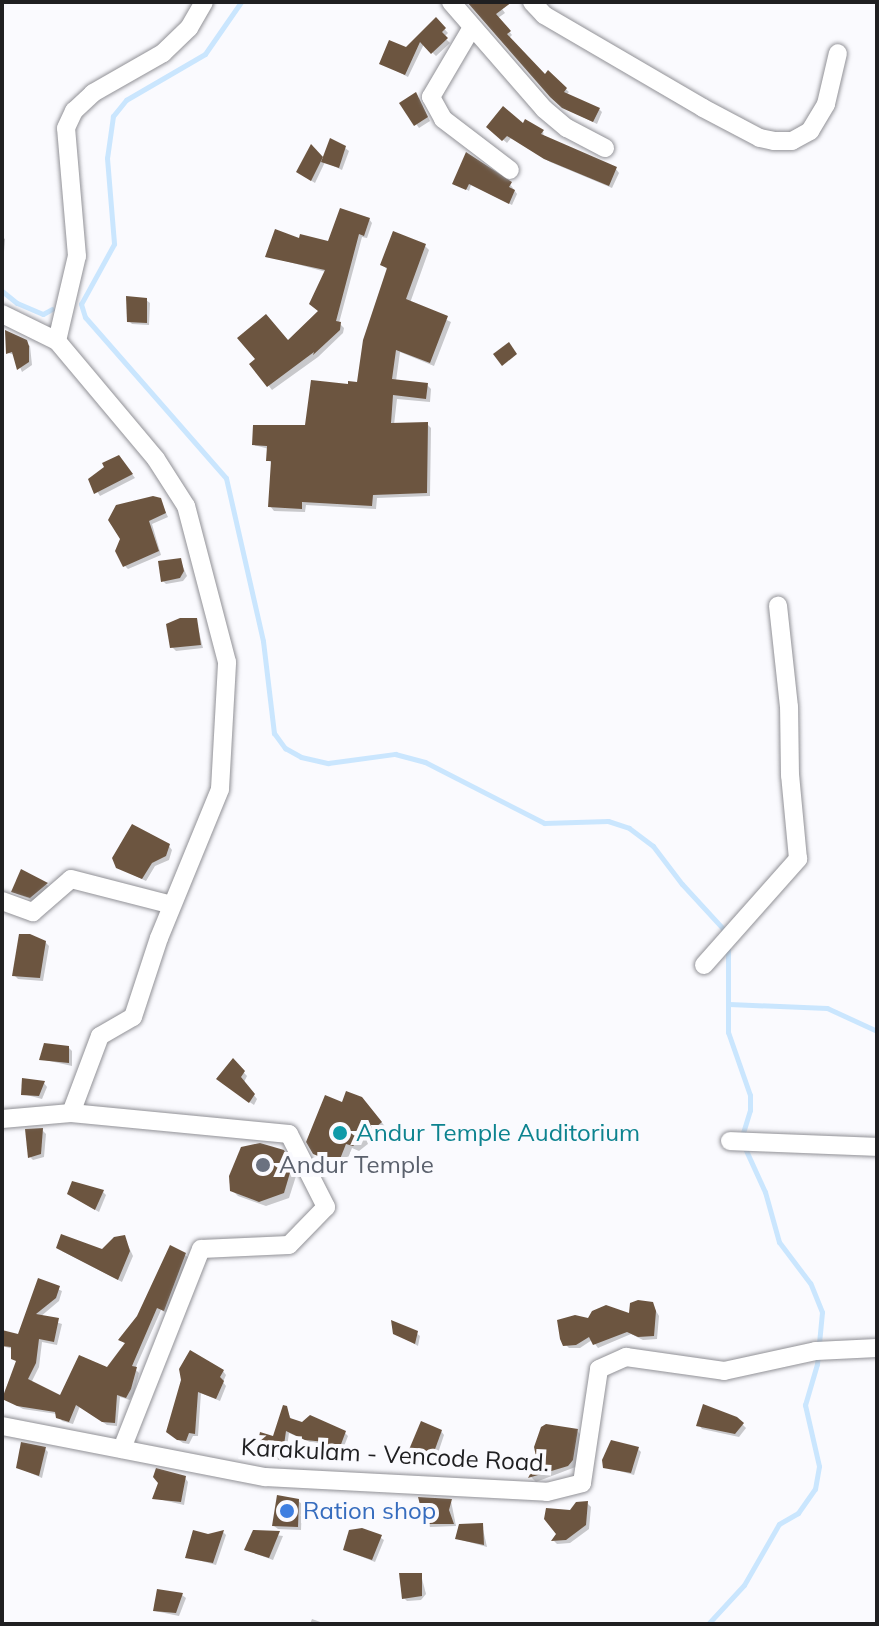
<!DOCTYPE html>
<html>
<head>
<meta charset="utf-8">
<style>
  body { margin:0 }
  #map { position:relative; width:879px; height:1626px; overflow:hidden; background:#fafafe; font-family:Mulish,sans-serif }
  div>[style] { position:absolute }
  [style*='--x'] { left:calc(var(--x)*1px); top:calc(var(--y)*1px); width:calc(var(--w)*1px); rotate:calc(var(--a)*1deg) }
  .shadow>* { inset:0; background:#0003 }
  .stream>* { height:5px; margin:-2.5px; padding:0 2.5px; transform-origin:2.5px; border-radius:2.5px; background:#cae6fe }
  .building>* { inset:0; background:#6c5540 }
  .roads { filter:drop-shadow(0 0 2px #919196) drop-shadow(0 0 2px #919196) }
  .street>* { height:18px; margin:-9px; padding:0 9px; transform-origin:9px; border-radius:9px; background:#fff }
  .dots>* { width:22px; height:22px; translate:-50% -50%; box-sizing:border-box; border:4px solid #fafafe; border-radius:50% }
  span { translate:-50% -50%; white-space:nowrap; text-align:center; line-height:1.15; -webkit-text-stroke:8px #fafafe; paint-order:stroke }
  .culture-label { font-size:24px; color:#0d838f }
  .left { translate:0 -50%; text-align:left }
  .worship-label { font-size:24px; color:#5b616d }
  .street-label { font-size:24px; color:#1f1f21 }
  .shop-label { font-size:24px; color:#366cbe }
  .frame { position:absolute; inset:0; border:4px solid #1f1f21; pointer-events:none }
</style>
</head>
<body>
<div id="map">
  <div class="shadow">
    <i style="clip-path:polygon(475px 2px,497px 2px,505px 13px,498px 18px,512px 35px,509px 38px,545px 76px,548px 73px,569px 92px,566px 95px,599px 109px,602px 112px,597px 124px,564px 108px)"></i>
    <i style="clip-path:polygon(436px 20px,448px 33px,444px 37px,450px 43px,436px 56px,424px 44px,408px 77px,381px 63px,406px 49px)"></i>
    <i style="clip-path:polygon(419px 98px,430px 121px,419px 128px,402px 104px)"></i>
    <i style="clip-path:polygon(523px 126px,543px 131px,544px 138px,616px 169px,619px 173px,612px 188px,550px 162px,511px 138px,507px 143px,488px 127px)"></i>
    <i style="clip-path:polygon(311px 148px,324px 161px,345px 148px,349px 151px,342px 170px,325px 162px,315px 183px,302px 175px)"></i>
    <i style="clip-path:polygon(455px 183px,510px 184px,517px 194px,512px 205px,471px 185px,469px 191px)"></i>
    <i style="clip-path:polygon(369px 219px,372px 223px,367px 238px,362px 237px,339px 323px,344px 328px,343px 333px,318px 357px,272px 390px,252px 364px,288px 343px,321px 311px,326px 272px,267px 256px,301px 240px,329px 244px)"></i>
    <i style="clip-path:polygon(2px 237px,5px 239px,4px 252px,2px 252px)"></i>
    <i style="clip-path:polygon(425px 246px,429px 250px,410px 303px,451px 322px,434px 366px,400px 352px,396px 381px,427px 385px,431px 389px,430px 402px,397px 399px,394px 425px,427px 424px,431px 428px,430px 496px,377px 498px,376px 509px,306px 505px,305px 512px,274px 511px,270px 506px,273px 464px,268px 460px,269px 449px,254px 445px,307px 427px,350px 387px,359px 384px,388px 270px,382px 265px)"></i>
    <i style="clip-path:polygon(146px 300px,150px 303px,149px 325px,132px 324px,129px 321px)"></i>
    <i style="clip-path:polygon(8px 333px,30px 346px,32px 365px,22px 372px,15px 355px,8px 353px)"></i>
    <i style="clip-path:polygon(122px 461px,135px 478px,100px 496px,90px 480px)"></i>
    <i style="clip-path:polygon(160px 500px,168px 517px,152px 524px,161px 555px,128px 569px,125px 566px)"></i>
    <i style="clip-path:polygon(180px 560px,187px 576px,183px 581px,166px 584px,163px 581px)"></i>
    <i style="clip-path:polygon(196px 620px,203px 648px,176px 651px,172px 647px)"></i>
    <i style="clip-path:polygon(169px 846px,172px 850px,169px 860px,155px 866px,146px 881px,117px 867px)"></i>
    <i style="clip-path:polygon(22px 872px,47px 885px,50px 888px,35px 901px,17px 894px,14px 891px)"></i>
    <i style="clip-path:polygon(45px 942px,49px 946px,43px 981px,18px 979px,14px 975px)"></i>
    <i style="clip-path:polygon(68px 1047px,72px 1051px,72px 1066px,41px 1059px)"></i>
    <i style="clip-path:polygon(233px 1061px,247px 1076px,244px 1082px,257px 1099px,254px 1105px,222px 1083px)"></i>
    <i style="clip-path:polygon(44px 1083px,47px 1087px,42px 1099px,23px 1094px)"></i>
    <i style="clip-path:polygon(343px 1104px,368px 1105px,387px 1129px,359px 1151px,352px 1148px,344px 1168px,314px 1153px)"></i>
    <i style="clip-path:polygon(42px 1130px,46px 1134px,44px 1157px,33px 1160px,30px 1157px)"></i>
    <i style="clip-path:polygon(283px 1152px,297px 1173px,289px 1198px,266px 1206px,238px 1196px,232px 1190px)"></i>
    <i style="clip-path:polygon(103px 1192px,106px 1195px,99px 1212px,73px 1197px)"></i>
    <i style="clip-path:polygon(124px 1237px,133px 1256px,122px 1282px,62px 1251px,102px 1251px)"></i>
    <i style="clip-path:polygon(185px 1255px,189px 1258px,167px 1313px,161px 1310px,135px 1369px,139px 1373px,134px 1393px,130px 1400px,120px 1397px,117px 1426px,107px 1425px,80px 1406px,73px 1424px,62px 1421px,57px 1414px,23px 1409px,2px 1397px,17px 1363px,13px 1349px,2px 1346px,2px 1332px,19px 1336px,40px 1281px,62px 1291px,59px 1301px,40px 1317px,62px 1324px,57px 1345px,42px 1342px,39px 1367px,31px 1383px,61px 1397px,107px 1370px,126px 1344px,120px 1340px)"></i>
    <i style="clip-path:polygon(652px 1304px,659px 1316px,657px 1339px,643px 1340px,631px 1334px,598px 1348px,592px 1340px,580px 1348px,569px 1348px,565px 1344px,589px 1320px,630px 1316px)"></i>
    <i style="clip-path:polygon(395px 1333px,416px 1333px,420px 1336px,418px 1346px)"></i>
    <i style="clip-path:polygon(223px 1371px,226px 1375px,223px 1382px,226px 1386px,220px 1401px,201px 1393px,198px 1436px,193px 1436px,189px 1444px,183px 1443px,172px 1435px,183px 1380px)"></i>
    <i style="clip-path:polygon(705px 1407px,743px 1425px,746px 1428px,739px 1437px,702px 1429px,699px 1425px)"></i>
    <i style="clip-path:polygon(286px 1408px,292px 1421px,345px 1433px,348px 1436px,340px 1457px,327px 1450px,327px 1444px,310px 1442px,289px 1433px,285px 1461px,260px 1457px,257px 1454px,275px 1438px)"></i>
    <i style="clip-path:polygon(441px 1431px,444px 1435px,434px 1465px,410px 1452px)"></i>
    <i style="clip-path:polygon(577px 1431px,583px 1437px,578px 1466px,536px 1482px,531px 1477px,539px 1461px)"></i>
    <i style="clip-path:polygon(45px 1449px,48px 1452px,42px 1478px,19px 1468px)"></i>
    <i style="clip-path:polygon(638px 1449px,641px 1452px,634px 1475px,605px 1467px)"></i>
    <i style="clip-path:polygon(185px 1478px,188px 1482px,184px 1505px,154px 1498px,161px 1483px)"></i>
    <i style="clip-path:polygon(298px 1501px,302px 1504px,301px 1530px,278px 1529px,274px 1526px)"></i>
    <i style="clip-path:polygon(451px 1501px,456px 1526px,430px 1527px,426px 1523px)"></i>
    <i style="clip-path:polygon(587px 1503px,591px 1507px,589px 1529px,570px 1543px,557px 1544px,554px 1541px,572px 1512px)"></i>
    <i style="clip-path:polygon(482px 1525px,487px 1547px,458px 1539px)"></i>
    <i style="clip-path:polygon(370px 1531px,384px 1540px,375px 1562px,345px 1550px,351px 1532px)"></i>
    <i style="clip-path:polygon(223px 1532px,226px 1535px,216px 1565px,187px 1557px,208px 1536px)"></i>
    <i style="clip-path:polygon(254px 1532px,283px 1536px,273px 1560px,246px 1550px)"></i>
    <i style="clip-path:polygon(421px 1575px,426px 1594px,421px 1600px,407px 1601px,404px 1598px)"></i>
    <i style="clip-path:polygon(182px 1595px,186px 1598px,179px 1616px,155px 1611px)"></i>
    <i style="clip-path:polygon(312px 1619px,326px 1624px,310px 1624px)"></i>
  </div>
  <div class="stream">
    <i style="--x:241;--y:2;--w:63;--a:124.7"></i>
    <i style="--x:205;--y:54;--w:91;--a:149.8"></i>
    <i style="--x:126;--y:100;--w:21;--a:129"></i>
    <i style="--x:113;--y:116;--w:42;--a:98.1"></i>
    <i style="--x:107;--y:158;--w:86;--a:85.3"></i>
    <i style="--x:114;--y:244;--w:68;--a:118.8"></i>
    <i style="--x:81;--y:304;--w:14;--a:73"></i>
    <i style="--x:85;--y:317;--w:214;--a:48.8"></i>
    <i style="--x:226;--y:478;--w:167;--a:77.2"></i>
    <i style="--x:263;--y:641;--w:93;--a:83.2"></i>
    <i style="--x:274;--y:733;--w:19;--a:54"></i>
    <i style="--x:285;--y:748;--w:18;--a:29"></i>
    <i style="--x:301;--y:757;--w:28;--a:13"></i>
    <i style="--x:328;--y:763;--w:68;--a:-7.7"></i>
    <i style="--x:395;--y:754;--w:31;--a:15"></i>
    <i style="--x:425;--y:762;--w:134;--a:27.1"></i>
    <i style="--x:544;--y:823;--w:64;--a:-1.8"></i>
    <i style="--x:608;--y:821;--w:22;--a:18"></i>
    <i style="--x:629;--y:828;--w:30;--a:37"></i>
    <i style="--x:653;--y:846;--w:48;--a:52.7"></i>
    <i style="--x:682;--y:884;--w:67;--a:47.4"></i>
    <i style="--x:2;--y:291;--w:19;--a:39"></i>
    <i style="--x:17;--y:303;--w:28;--a:23"></i>
    <i style="--x:43;--y:314;--w:10;--a:-29"></i>
    <i style="--x:728;--y:947;--w:85;--a:90"></i>
    <i style="--x:728;--y:1032;--w:67;--a:70.8"></i>
    <i style="--x:750;--y:1095;--w:15;--a:90"></i>
    <i style="--x:750;--y:1110;--w:27;--a:107"></i>
    <i style="--x:729;--y:1004;--w:98;--a:2.3"></i>
    <i style="--x:827;--y:1008;--w:55;--a:24.7"></i>
    <i style="--x:708;--y:1624;--w:53;--a:-47.3"></i>
    <i style="--x:744;--y:1585;--w:70;--a:-60.2"></i>
    <i style="--x:779;--y:1524;--w:22;--a:-30"></i>
    <i style="--x:798;--y:1513;--w:29;--a:-55"></i>
    <i style="--x:815;--y:1489;--w:23;--a:-80"></i>
    <i style="--x:819;--y:1466;--w:63;--a:-102.9"></i>
    <i style="--x:805;--y:1405;--w:43;--a:-73.7"></i>
    <i style="--x:817;--y:1364;--w:52;--a:-84.5"></i>
    <i style="--x:822;--y:1312;--w:31;--a:-112"></i>
    <i style="--x:810;--y:1283;--w:51;--a:-127.1"></i>
    <i style="--x:779;--y:1242;--w:52;--a:-105.6"></i>
    <i style="--x:765;--y:1192;--w:51;--a:-114.5"></i>
  </div>
  <div class="building">
    <i style="clip-path:polygon(467px 2px,512px 2px,496px 14px,511px 31px,507px 34px,545px 74px,548px 70px,567px 88px,564px 92px,600px 108px,593px 122px,562px 108px,550px 97px)"></i>
    <i style="clip-path:polygon(436px 17px,446px 28px,442px 32px,448px 38px,431px 54px,420px 42px,405px 75px,379px 64px,389px 40px,406px 47px)"></i>
    <i style="clip-path:polygon(416px 92px,428px 117px,414px 126px,399px 103px)"></i>
    <i style="clip-path:polygon(503px 106px,523px 123px,525px 119px,544px 130px,541px 134px,617px 167px,609px 186px,544px 159px,507px 136px,502px 141px,486px 127px)"></i>
    <i style="clip-path:polygon(330px 138px,346px 146px,339px 168px,321px 162px)"></i>
    <i style="clip-path:polygon(311px 144px,323px 157px,311px 181px,296px 172px)"></i>
    <i style="clip-path:polygon(466px 152px,512px 182px,509px 187px,515px 190px,509px 204px,469px 184px,466px 190px,452px 184px)"></i>
    <i style="clip-path:polygon(340px 208px,370px 218px,364px 236px,359px 234px,336px 321px,341px 322px,340px 330px,313px 355px,314px 352px,267px 387px,249px 364px,255px 359px,237px 338px,266px 314px,288px 340px,318px 311px,309px 304px,325px 270px,265px 257px,275px 229px,299px 238px,300px 234px,328px 241px)"></i>
    <i style="clip-path:polygon(393px 231px,426px 244px,406px 299px,448px 316px,430px 363px,396px 350px,392px 379px,428px 383px,426px 399px,393px 395px,391px 423px,428px 422px,427px 493px,373px 495px,372px 506px,302px 502px,302px 509px,268px 507px,271px 461px,266px 461px,267px 446px,252px 445px,253px 425px,305px 425px,311px 380px,348px 384px,348px 381px,357px 382px,363px 340px,387px 268px,380px 265px)"></i>
    <i style="clip-path:polygon(126px 296px,147px 298px,147px 323px,127px 322px)"></i>
    <i style="clip-path:polygon(5px 330px,27px 340px,29px 346px,29px 362px,17px 370px,12px 352px,6px 354px)"></i>
    <i style="clip-path:polygon(509px 342px,517px 354px,502px 366px,493px 354px)"></i>
    <i style="clip-path:polygon(119px 455px,133px 474px,94px 494px,88px 479px,104px 467px,102px 463px)"></i>
    <i style="clip-path:polygon(153px 496px,161px 498px,166px 513px,149px 521px,159px 551px,123px 567px,115px 551px,120px 539px,108px 520px,116px 505px)"></i>
    <i style="clip-path:polygon(181px 558px,184px 571px,180px 578px,161px 582px,158px 561px)"></i>
    <i style="clip-path:polygon(180px 618px,197px 618px,201px 645px,170px 648px,166px 624px)"></i>
    <i style="clip-path:polygon(132px 824px,170px 844px,166px 856px,152px 863px,142px 879px,116px 868px,112px 858px)"></i>
    <i style="clip-path:polygon(21px 869px,48px 883px,30px 898px,11px 892px)"></i>
    <i style="clip-path:polygon(19px 934px,30px 934px,46px 941px,40px 978px,12px 976px)"></i>
    <i style="clip-path:polygon(44px 1043px,69px 1046px,69px 1063px,39px 1060px)"></i>
    <i style="clip-path:polygon(233px 1058px,245px 1071px,241px 1077px,255px 1094px,249px 1103px,216px 1079px)"></i>
    <i style="clip-path:polygon(22px 1078px,45px 1081px,39px 1096px,21px 1095px)"></i>
    <i style="clip-path:polygon(346px 1091px,362px 1097px,382px 1122px,353px 1146px,346px 1144px,338px 1164px,313px 1154px,306px 1142px,325px 1095px,342px 1102px)"></i>
    <i style="clip-path:polygon(43px 1128px,41px 1154px,28px 1158px,25px 1129px)"></i>
    <i style="clip-path:polygon(260px 1143px,284px 1150px,292px 1166px,284px 1193px,259px 1202px,230px 1191px,229px 1176px,241px 1147px)"></i>
    <i style="clip-path:polygon(72px 1181px,104px 1190px,95px 1210px,67px 1194px)"></i>
    <i style="clip-path:polygon(61px 1234px,102px 1249px,114px 1237px,125px 1235px,130px 1251px,118px 1280px,56px 1248px)"></i>
    <i style="clip-path:polygon(170px 1245px,186px 1253px,164px 1311px,157px 1308px,132px 1366px,137px 1367px,131px 1389px,126px 1398px,117px 1395px,115px 1423px,102px 1422px,76px 1405px,69px 1422px,56px 1418px,55px 1412px,17px 1406px,2px 1399px,16px 1361px,11px 1359px,11px 1347px,2px 1346px,2px 1330px,18px 1334px,38px 1278px,60px 1286px,56px 1298px,36px 1314px,59px 1318px,54px 1342px,39px 1339px,36px 1363px,28px 1379px,60px 1395px,79px 1355px,107px 1367px,125px 1343px,118px 1340px,137px 1316px)"></i>
    <i style="clip-path:polygon(638px 1300px,653px 1302px,656px 1311px,654px 1336px,638px 1337px,627px 1332px,593px 1345px,589px 1337px,576px 1345px,563px 1346px,560px 1339px,557px 1320px,575px 1315px,588px 1318px,592px 1311px,606px 1305px,629px 1313px,630px 1303px)"></i>
    <i style="clip-path:polygon(391px 1320px,418px 1331px,415px 1344px,393px 1334px)"></i>
    <i style="clip-path:polygon(190px 1350px,224px 1370px,220px 1377px,224px 1381px,216px 1399px,198px 1392px,195px 1434px,189px 1433px,186px 1441px,177px 1440px,166px 1432px,181px 1380px,179px 1369px)"></i>
    <i style="clip-path:polygon(703px 1404px,737px 1417px,744px 1423px,735px 1434px,696px 1426px)"></i>
    <i style="clip-path:polygon(283px 1405px,287px 1406px,290px 1418px,302px 1422px,310px 1415px,346px 1431px,337px 1455px,324px 1451px,326px 1442px,305px 1440px,286px 1431px,282px 1459px,255px 1455px,260px 1432px,273px 1436px)"></i>
    <i style="clip-path:polygon(421px 1421px,442px 1430px,430px 1463px,408px 1452px)"></i>
    <i style="clip-path:polygon(546px 1424px,578px 1429px,573px 1460px,568px 1466px,528px 1478px,537px 1461px,534px 1447px,541px 1427px)"></i>
    <i style="clip-path:polygon(611px 1440px,639px 1447px,631px 1473px,603px 1468px,602px 1460px)"></i>
    <i style="clip-path:polygon(21px 1442px,46px 1447px,39px 1476px,16px 1468px)"></i>
    <i style="clip-path:polygon(156px 1468px,186px 1476px,181px 1502px,152px 1499px,158px 1483px,153px 1477px)"></i>
    <i style="clip-path:polygon(277px 1495px,299px 1499px,298px 1527px,272px 1526px)"></i>
    <i style="clip-path:polygon(418px 1497px,452px 1499px,449px 1510px,454px 1524px,425px 1524px)"></i>
    <i style="clip-path:polygon(588px 1501px,586px 1525px,566px 1540px,551px 1541px,556px 1534px,544px 1519px,546px 1508px,570px 1510px,576px 1502px)"></i>
    <i style="clip-path:polygon(483px 1523px,484px 1545px,455px 1539px,459px 1524px)"></i>
    <i style="clip-path:polygon(362px 1528px,382px 1535px,372px 1560px,343px 1550px,349px 1530px)"></i>
    <i style="clip-path:polygon(193px 1530px,208px 1534px,224px 1530px,213px 1563px,185px 1558px)"></i>
    <i style="clip-path:polygon(253px 1530px,280px 1531px,269px 1558px,244px 1550px)"></i>
    <i style="clip-path:polygon(399px 1573px,422px 1573px,422px 1596px,402px 1599px)"></i>
    <i style="clip-path:polygon(157px 1589px,183px 1593px,176px 1613px,153px 1611px)"></i>
  </div>
  <div class="roads">
    <div class="street">
      <i style="--x:451;--y:2;--w:142;--a:49"></i>
      <i style="--x:544;--y:109;--w:30;--a:40"></i>
      <i style="--x:567;--y:128;--w:43;--a:27.8"></i>
      <i style="--x:532;--y:2;--w:18;--a:47"></i>
      <i style="--x:544;--y:15;--w:184;--a:30.3"></i>
      <i style="--x:703;--y:108;--w:64;--a:27.8"></i>
      <i style="--x:760;--y:138;--w:14;--a:12"></i>
      <i style="--x:774;--y:141;--w:18;--a:0"></i>
      <i style="--x:792;--y:141;--w:21;--a:-29"></i>
      <i style="--x:810;--y:131;--w:31;--a:-59"></i>
      <i style="--x:826;--y:104;--w:52;--a:-76.8"></i>
      <i style="--x:471;--y:29;--w:79;--a:120.5"></i>
      <i style="--x:431;--y:97;--w:25;--a:61"></i>
      <i style="--x:443;--y:119;--w:84;--a:37.3"></i>
      <i style="--x:2;--y:314;--w:61;--a:26.1"></i>
      <i style="--x:2;--y:901;--w:33;--a:20"></i>
      <i style="--x:33;--y:912;--w:50;--a:-41"></i>
      <i style="--x:71;--y:879;--w:104;--a:14.4"></i>
      <i style="--x:704;--y:965;--w:142;--a:-48.4"></i>
      <i style="--x:798;--y:859;--w:84;--a:-95.4"></i>
      <i style="--x:790;--y:775;--w:68;--a:-90.8"></i>
      <i style="--x:789;--y:707;--w:102;--a:-96.2"></i>
      <i style="--x:71;--y:1113;--w:219;--a:5.5"></i>
      <i style="--x:289;--y:1134;--w:82;--a:63.1"></i>
      <i style="--x:326;--y:1207;--w:53;--a:134.2"></i>
      <i style="--x:289;--y:1245;--w:88;--a:177.4"></i>
      <i style="--x:201;--y:1249;--w:215;--a:111.6"></i>
      <i style="--x:2;--y:1119;--w:69;--a:-5"></i>
      <i style="--x:71;--y:1113;--w:82;--a:-69.4"></i>
      <i style="--x:100;--y:1036;--w:38;--a:-30"></i>
      <i style="--x:133;--y:1017;--w:83;--a:-71.8"></i>
      <i style="--x:159;--y:938;--w:161;--a:-67.7"></i>
      <i style="--x:220;--y:789;--w:127;--a:-86.8"></i>
      <i style="--x:227;--y:662;--w:161;--a:-104.7"></i>
      <i style="--x:186;--y:506;--w:56;--a:-122.6"></i>
      <i style="--x:156;--y:459;--w:154;--a:-130"></i>
      <i style="--x:57;--y:341;--w:87;--a:-76.8"></i>
      <i style="--x:77;--y:256;--w:128;--a:-94.9"></i>
      <i style="--x:66;--y:128;--w:19;--a:-65"></i>
      <i style="--x:74;--y:111;--w:26;--a:-43"></i>
      <i style="--x:93;--y:93;--w:81;--a:-29.7"></i>
      <i style="--x:163;--y:53;--w:36;--a:-44"></i>
      <i style="--x:189;--y:28;--w:30;--a:-60"></i>
      <i style="--x:730;--y:1141;--w:147;--a:2.3"></i>
      <i style="--x:2;--y:1426;--w:268;--a:11"></i>
      <i style="--x:265;--y:1477;--w:282;--a:3"></i>
      <i style="--x:547;--y:1492;--w:36;--a:-14"></i>
      <i style="--x:582;--y:1483;--w:115;--a:-81.5"></i>
      <i style="--x:599;--y:1369;--w:30;--a:-24"></i>
      <i style="--x:626;--y:1357;--w:99;--a:8.1"></i>
      <i style="--x:724;--y:1371;--w:94;--a:-12.3"></i>
      <i style="--x:816;--y:1351;--w:61;--a:-2.8"></i>
    </div>
  </div>
  <div class="dots">
    <i style="left:340px;top:1133px;background:#0f9aa8"></i>
    <i style="left:263px;top:1165px;background:#6b7280"></i>
    <i style="left:287px;top:1511px;background:#3f7fe0"></i>
  </div>
  <div class="culture-label">
    <span class="left" style="left:356px;top:1133px">Andur Temple Auditorium</span>
  </div>
  <div class="worship-label">
    <span class="left" style="left:279px;top:1165px">Andur Temple</span>
  </div>
  <div class="street-label">
    <span style="left:395px;top:1455px;rotate:3deg">Karakulam - Vencode Road.</span>
  </div>
  <div class="shop-label">
    <span class="left" style="left:303px;top:1511px">Ration shop</span>
  </div>
  <div class="frame"></div>
</div>
</body>
</html>
